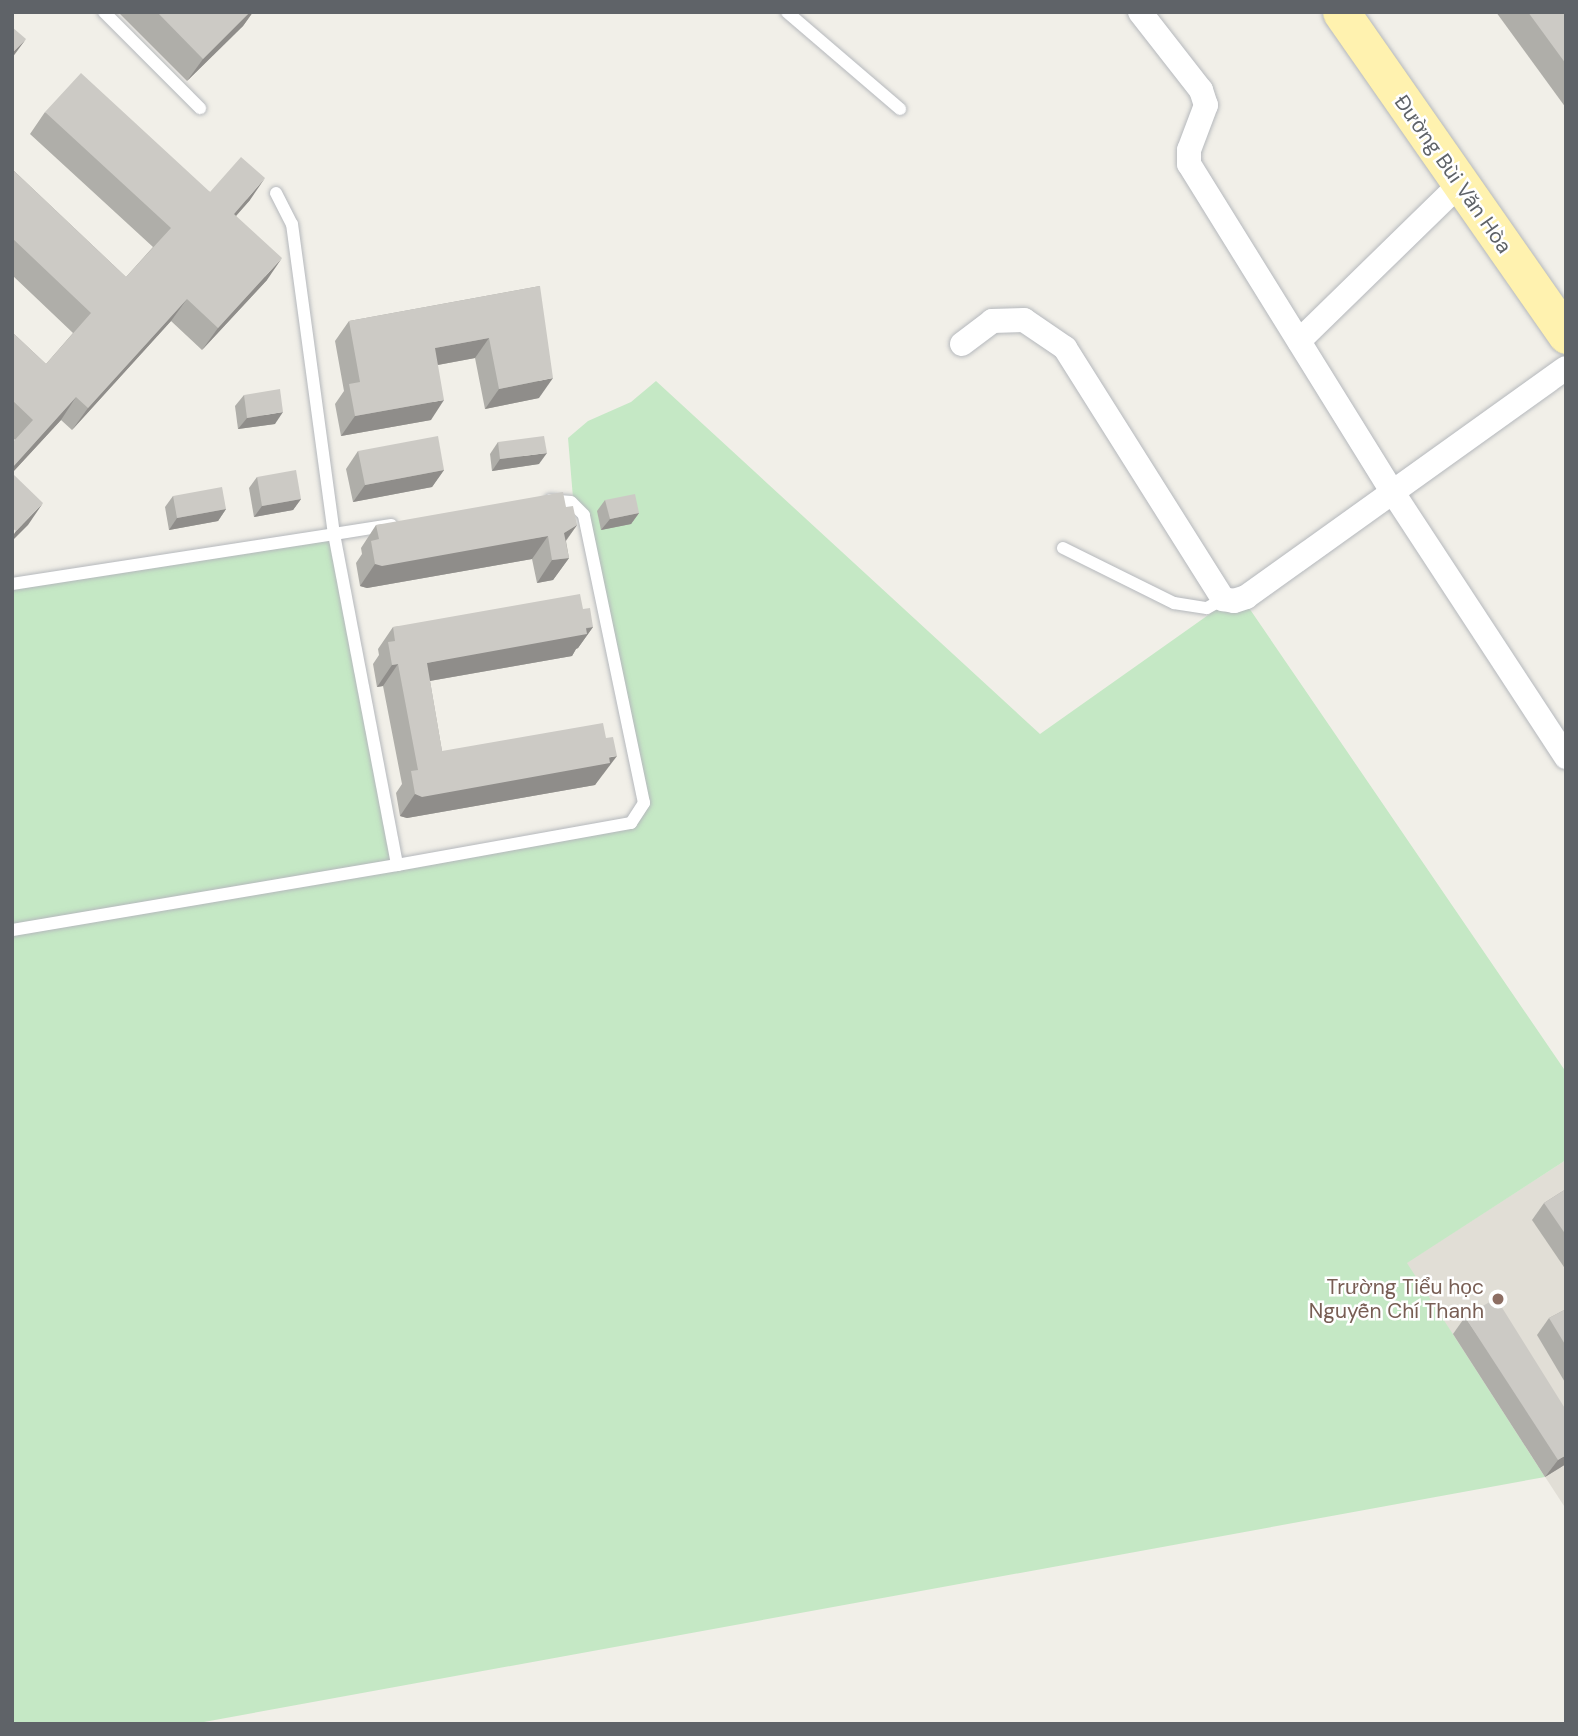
<!DOCTYPE html>
<html>
<head>
<meta charset="utf-8">
<style>
  body { margin:0 }
  #map { position:relative; width:1578px; height:1736px; overflow:hidden; background:#f1efe8; font-family:"DM Sans",sans-serif }
  div>[style] { position:absolute }
  [style*='--x'] { left:calc(var(--x)*1px); top:calc(var(--y)*1px); width:calc(var(--w)*1px); rotate:calc(var(--a)*1deg) }
  .education>* { inset:0; background:#e1ded6 }
  .green>* { inset:0; background:#c5e8c5 }
  .roads { filter:drop-shadow(0 0 2px #b5b8bc) drop-shadow(0 0 2px #b5b8bc) }
  .lane>* { height:12px; margin:-6px; padding:0 6px; transform-origin:6px; border-radius:6px; background:#fff }
  .street>* { height:24px; margin:-12px; padding:0 12px; transform-origin:12px; border-radius:12px; background:#fff }
  .primary>* { height:37px; margin:-18.5px; padding:0 18.5px; transform-origin:18.5px; border-radius:18.5px; background:#fff2af }
  .wall>* { inset:0; background:#afaea9 }
  .shaded-wall>* { inset:0; background:#8f8d8a }
  .building>* { inset:0; background:#cccac5 }
  .dots>* { width:19px; height:19px; translate:-50% -50%; box-sizing:border-box; border:4px solid #fff; border-radius:50% }
  span { translate:-50% -50%; white-space:nowrap; text-align:center; line-height:1.15; -webkit-text-stroke:5px #fff; paint-order:stroke }
  .street-label { font-size:21px; color:#5f6368 }
  .education-label { font-size:21px; color:#785e54 }
  .right { translate:-100% -50%; text-align:right }
  .frame { position:absolute; inset:0; border:14px solid #5f6368; pointer-events:none }
</style>
</head>
<body>
<div id="map">
  <div class="education">
    <i style="clip-path:polygon(1566px 1160px,1566px 1509px,1406px 1263px)"></i>
  </div>
  <div class="green">
    <i style="clip-path:polygon(656px 381px,1040px 734px,1221px 606px,1247px 605px,1566px 1072px,1566px 1160px,1407px 1263px,1545px 1477px,193px 1724px,12px 1724px,12px 936px,641px 818px,588px 513px,573px 498px,568px 438px,588px 421px,631px 402px)"></i>
    <i style="clip-path:polygon(330px 539px,392px 861px,12px 925px,12px 589px)"></i>
  </div>
  <div class="roads">
    <div class="lane">
      <i style="--x:104;--y:12;--w:136;--a:45"></i>
      <i style="--x:787;--y:12;--w:149;--a:40.6"></i>
      <i style="--x:276;--y:193;--w:35;--a:63"></i>
      <i style="--x:292;--y:224;--w:313;--a:82.3"></i>
      <i style="--x:334;--y:534;--w:58;--a:-9"></i>
      <i style="--x:1063;--y:548;--w:124;--a:26.4"></i>
      <i style="--x:1174;--y:603;--w:33;--a:9"></i>
      <i style="--x:1207;--y:608;--w:18;--a:-29"></i>
      <i style="--x:12;--y:584;--w:326;--a:-8.8"></i>
      <i style="--x:334;--y:534;--w:337;--a:79.2"></i>
      <i style="--x:397;--y:865;--w:390;--a:170.4"></i>
      <i style="--x:397;--y:865;--w:238;--a:-10.2"></i>
      <i style="--x:631;--y:823;--w:24;--a:-57"></i>
      <i style="--x:644;--y:803;--w:294;--a:-101.8"></i>
      <i style="--x:584;--y:515;--w:18;--a:-135"></i>
      <i style="--x:571;--y:502;--w:21;--a:-175"></i>
    </div>
    <div class="street">
      <i style="--x:1140;--y:12;--w:99;--a:52"></i>
      <i style="--x:1201;--y:90;--w:16;--a:72"></i>
      <i style="--x:1206;--y:105;--w:48;--a:110.7"></i>
      <i style="--x:1189;--y:150;--w:14;--a:90"></i>
      <i style="--x:1189;--y:164;--w:385;--a:58.2"></i>
      <i style="--x:1392;--y:491;--w:318;--a:56.8"></i>
      <i style="--x:1299;--y:341;--w:225;--a:-44.3"></i>
      <i style="--x:962;--y:344;--w:38;--a:-37"></i>
      <i style="--x:992;--y:321;--w:32;--a:-2"></i>
      <i style="--x:1024;--y:320;--w:50;--a:34.3"></i>
      <i style="--x:1065;--y:348;--w:297;--a:57.8"></i>
      <i style="--x:1223;--y:599;--w:11;--a:10"></i>
      <i style="--x:1234;--y:601;--w:13;--a:-18"></i>
      <i style="--x:1246;--y:597;--w:393;--a:-35.6"></i>
    </div>
    <div class="primary">
      <i style="--x:1341;--y:12;--w:394;--a:55.1"></i>
    </div>
  </div>
  <div class="wall">
    <i style="clip-path:polygon(118px 12px,253px 12px,243px 26px,187px 81px)"></i>
    <i style="clip-path:polygon(1496px 12px,1566px 12px,1566px 108px)"></i>
    <i style="clip-path:polygon(45px 112px,210px 192px,250px 200px,236px 216px,267px 280px,202px 350px,171px 321px,72px 430px,61px 420px,12px 473px,15px 440px,12px 437px,12px 332px,46px 364px,73px 333px,12px 275px,12px 169px,126px 277px,153px 247px,30px 134px)"></i>
    <i style="clip-path:polygon(540px 286px,539px 398px,485px 409px,475px 358px,438px 365px,431px 420px,341px 436px,335px 404px,344px 391px,335px 341px,349px 321px)"></i>
    <i style="clip-path:polygon(244px 395px,275px 424px,238px 429px,235px 406px)"></i>
    <i style="clip-path:polygon(498px 442px,539px 464px,492px 471px,490px 454px)"></i>
    <i style="clip-path:polygon(358px 451px,444px 470px,432px 487px,353px 502px,346px 469px)"></i>
    <i style="clip-path:polygon(257px 477px,301px 499px,293px 510px,254px 517px,249px 488px)"></i>
    <i style="clip-path:polygon(173px 496px,226px 509px,218px 521px,169px 530px,165px 507px)"></i>
    <i style="clip-path:polygon(605px 500px,639px 513px,631px 524px,601px 530px,597px 511px)"></i>
    <i style="clip-path:polygon(566px 507px,577px 525px,566px 541px,569px 558px,553px 580px,537px 583px,532px 559px,367px 588px,360px 586px,356px 563px,362px 554px,361px 548px,376px 525px)"></i>
    <i style="clip-path:polygon(583px 609px,593px 627px,578px 648px,576px 649px,572px 656px,430px 681px,442px 751px,601px 777px,600px 777px,595px 785px,407px 818px,400px 816px,396px 793px,402px 784px,383px 686px,377px 687px,373px 664px,379px 655px,378px 649px,393px 627px)"></i>
    <i style="clip-path:polygon(1566px 1189px,1566px 1270px,1532px 1220px,1544px 1203px)"></i>
    <i style="clip-path:polygon(1566px 1309px,1566px 1384px,1537px 1335px,1549px 1318px)"></i>
    <i style="clip-path:polygon(1465px 1317px,1566px 1464px,1545px 1477px,1453px 1334px)"></i>
  </div>
  <div class="shaded-wall">
    <i style="clip-path:polygon(250px 12px,253px 12px,243px 26px,187px 81px,203px 59px)"></i>
    <i style="clip-path:polygon(26px 39px,12px 58px,12px 53px)"></i>
    <i style="clip-path:polygon(265px 178px,250px 200px,218px 236px,234px 214px)"></i>
    <i style="clip-path:polygon(282px 258px,267px 280px,202px 350px,218px 328px)"></i>
    <i style="clip-path:polygon(187px 299px,171px 321px,72px 430px,88px 408px)"></i>
    <i style="clip-path:polygon(489px 338px,475px 358px,421px 368px,435px 348px)"></i>
    <i style="clip-path:polygon(553px 378px,539px 398px,485px 409px,499px 389px)"></i>
    <i style="clip-path:polygon(76px 397px,61px 420px,12px 473px,12px 468px)"></i>
    <i style="clip-path:polygon(444px 400px,431px 420px,341px 436px,355px 416px)"></i>
    <i style="clip-path:polygon(283px 412px,275px 424px,238px 429px,247px 418px)"></i>
    <i style="clip-path:polygon(547px 453px,539px 464px,492px 471px,500px 459px)"></i>
    <i style="clip-path:polygon(444px 470px,432px 487px,353px 502px,365px 485px)"></i>
    <i style="clip-path:polygon(301px 499px,293px 510px,254px 517px,262px 506px)"></i>
    <i style="clip-path:polygon(43px 503px,28px 525px,12px 541px,12px 537px,16px 531px)"></i>
    <i style="clip-path:polygon(226px 509px,218px 521px,169px 530px,177px 518px)"></i>
    <i style="clip-path:polygon(639px 513px,631px 524px,601px 530px,610px 519px)"></i>
    <i style="clip-path:polygon(577px 525px,561px 547px,564px 533px)"></i>
    <i style="clip-path:polygon(548px 536px,532px 559px,367px 588px,360px 586px,375px 564px)"></i>
    <i style="clip-path:polygon(569px 558px,553px 580px,537px 583px,552px 560px)"></i>
    <i style="clip-path:polygon(593px 627px,578px 648px,576px 649px,572px 656px,412px 684px,427px 663px)"></i>
    <i style="clip-path:polygon(398px 664px,383px 686px,377px 687px,392px 665px)"></i>
    <i style="clip-path:polygon(617px 756px,595px 785px,407px 818px,400px 816px,415px 794px)"></i>
    <i style="clip-path:polygon(1566px 1455px,1566px 1464px,1545px 1477px,1558px 1460px)"></i>
  </div>
  <div class="building">
    <i style="clip-path:polygon(157px 12px,250px 12px,203px 59px)"></i>
    <i style="clip-path:polygon(1528px 12px,1566px 12px,1566px 64px)"></i>
    <i style="clip-path:polygon(12px 27px,26px 39px,12px 53px)"></i>
    <i style="clip-path:polygon(81px 73px,210px 192px,241px 157px,265px 178px,234px 214px,282px 258px,218px 328px,187px 299px,88px 408px,76px 397px,12px 468px,12px 443px,33px 420px,12px 400px,12px 332px,46px 364px,91px 313px,12px 238px,12px 169px,126px 277px,171px 228px,45px 112px)"></i>
    <i style="clip-path:polygon(540px 286px,553px 378px,499px 389px,489px 338px,435px 348px,444px 400px,355px 416px,349px 384px,360px 382px,349px 321px)"></i>
    <i style="clip-path:polygon(280px 389px,283px 412px,247px 418px,244px 395px)"></i>
    <i style="clip-path:polygon(438px 436px,444px 470px,365px 485px,358px 451px)"></i>
    <i style="clip-path:polygon(544px 436px,547px 453px,500px 459px,498px 442px)"></i>
    <i style="clip-path:polygon(296px 470px,301px 499px,262px 506px,257px 477px)"></i>
    <i style="clip-path:polygon(12px 473px,43px 503px,16px 531px,12px 528px)"></i>
    <i style="clip-path:polygon(222px 487px,226px 509px,177px 518px,173px 496px)"></i>
    <i style="clip-path:polygon(563px 492px,566px 507px,573px 506px,577px 525px,564px 533px,569px 558px,552px 560px,548px 536px,382px 566px,375px 564px,371px 541px,379px 539px,376px 525px)"></i>
    <i style="clip-path:polygon(635px 494px,639px 513px,610px 519px,605px 500px)"></i>
    <i style="clip-path:polygon(580px 594px,583px 609px,590px 608px,593px 627px,586px 628px,587px 634px,427px 663px,442px 751px,603px 723px,606px 738px,613px 737px,617px 756px,609px 757px,610px 763px,422px 797px,415px 794px,411px 771px,418px 770px,398px 664px,392px 665px,388px 642px,395px 641px,393px 627px)"></i>
    <i style="clip-path:polygon(1566px 1189px,1566px 1235px,1544px 1203px)"></i>
    <i style="clip-path:polygon(1496px 1298px,1566px 1410px,1566px 1455px,1558px 1460px,1465px 1317px)"></i>
    <i style="clip-path:polygon(1566px 1309px,1566px 1346px,1549px 1318px)"></i>
  </div>
  <div class="dots">
    <i style="left:1498px;top:1299px;background:#8d6e63"></i>
  </div>
  <div class="street-label">
    <span style="left:1453px;top:174px;rotate:55deg">Đường Bùi Văn Hòa</span>
  </div>
  <div class="education-label">
    <span class="right" style="left:1484px;top:1299px">Trường Tiểu học<br>Nguyễn Chí Thanh</span>
  </div>
  <div class="frame"></div>
</div>
</body>
</html>
